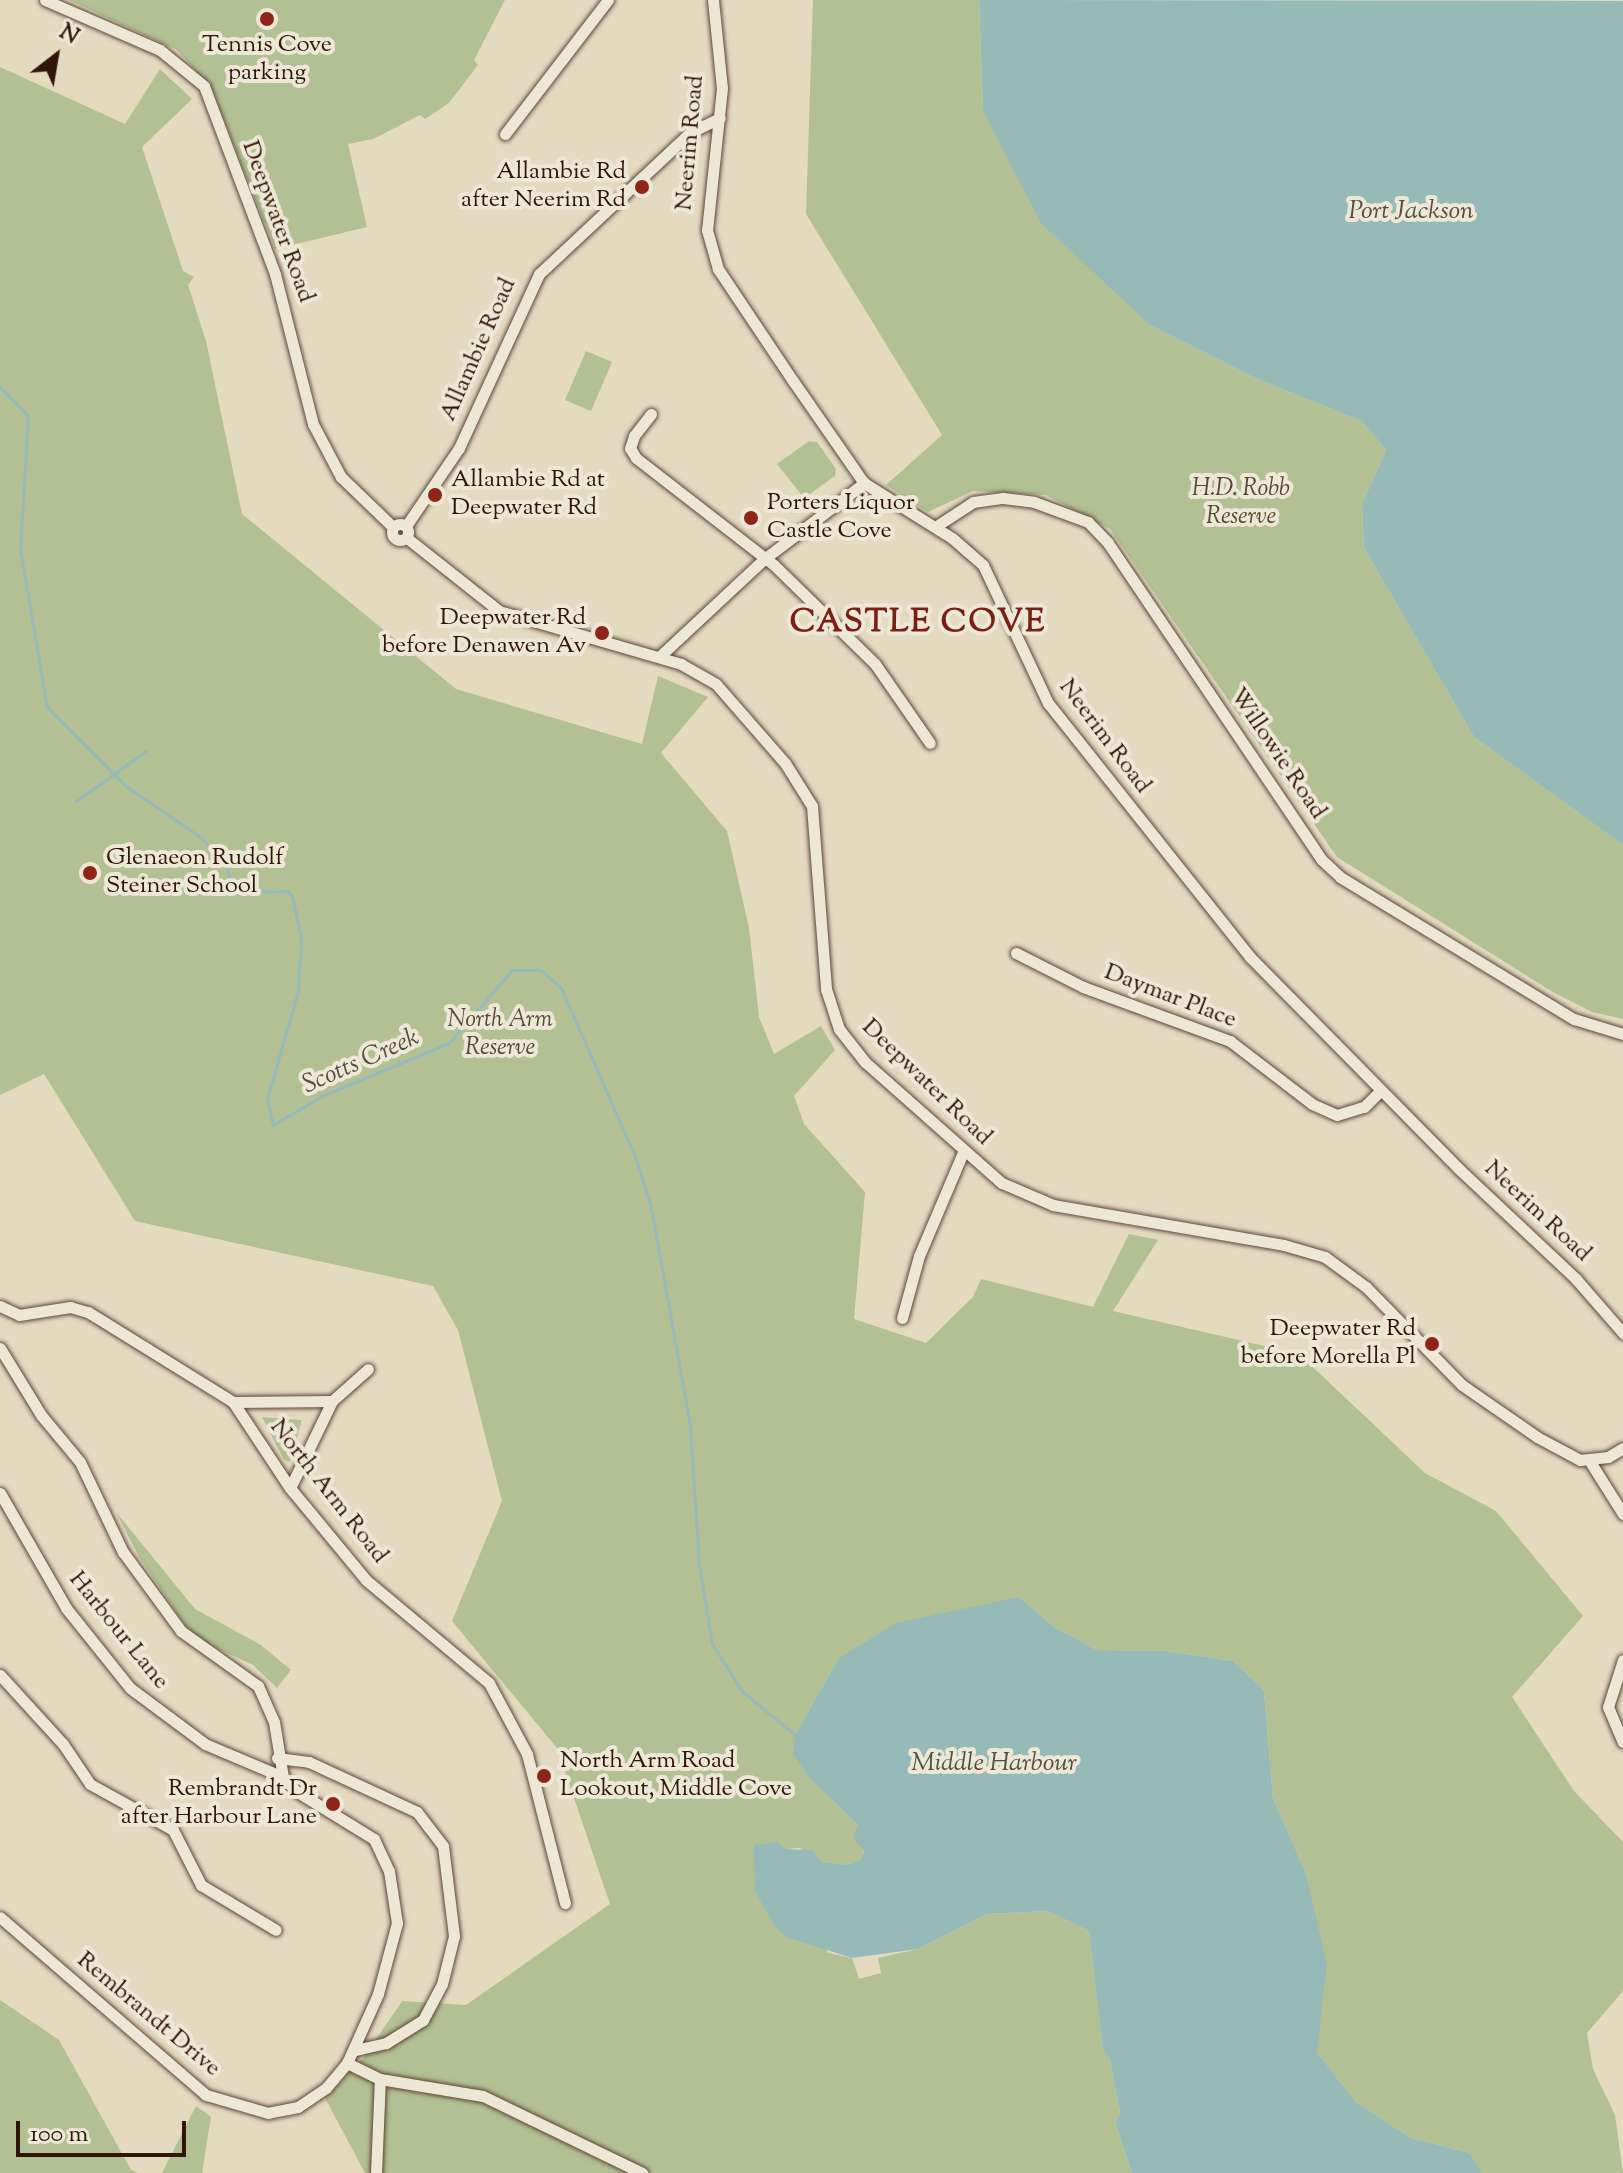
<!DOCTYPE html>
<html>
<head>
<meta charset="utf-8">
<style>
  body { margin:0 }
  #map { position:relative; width:1623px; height:2173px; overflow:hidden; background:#e3dac0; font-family:"Sorts Mill Goudy",serif }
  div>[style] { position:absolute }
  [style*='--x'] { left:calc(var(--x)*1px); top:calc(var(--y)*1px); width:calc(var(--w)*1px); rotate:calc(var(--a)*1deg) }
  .green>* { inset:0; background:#b2c094 }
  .water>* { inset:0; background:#96bab7 }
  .stream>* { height:3px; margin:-1.5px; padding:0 1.5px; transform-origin:1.5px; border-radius:1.5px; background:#96bab7 }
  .roads { filter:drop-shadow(0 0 2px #5d4637) drop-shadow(0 0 2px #5d4637) }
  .street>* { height:11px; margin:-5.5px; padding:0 5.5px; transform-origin:5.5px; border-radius:5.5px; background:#ede7d6 }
  .street>.ring { margin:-5.5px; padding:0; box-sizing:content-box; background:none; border:11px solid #ede7d6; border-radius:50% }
  .dots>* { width:22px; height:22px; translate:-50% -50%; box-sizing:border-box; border:4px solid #ede7d6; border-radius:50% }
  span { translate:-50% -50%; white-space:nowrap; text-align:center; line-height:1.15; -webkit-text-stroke:8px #ede7d6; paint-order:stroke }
  .poi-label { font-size:24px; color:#301509 }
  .right { translate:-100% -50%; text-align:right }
  .left { translate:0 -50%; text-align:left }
  .street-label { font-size:24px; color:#301509 }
  .park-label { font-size:24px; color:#574833; font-style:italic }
  .water-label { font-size:26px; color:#544f46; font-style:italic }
  .district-label { font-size:32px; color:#7a1f14; font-weight:700; letter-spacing:2px }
  .north { position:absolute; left:16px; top:16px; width:80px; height:80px; -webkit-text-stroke:6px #ede7d6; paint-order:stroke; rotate:31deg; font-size:22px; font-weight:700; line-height:32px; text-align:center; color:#301509 }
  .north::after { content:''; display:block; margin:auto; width:28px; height:36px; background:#301509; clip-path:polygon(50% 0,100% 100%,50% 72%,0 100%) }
  .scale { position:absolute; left:16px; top:2121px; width:170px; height:36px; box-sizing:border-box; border:4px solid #301509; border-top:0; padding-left:10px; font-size:24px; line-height:28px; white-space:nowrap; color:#301509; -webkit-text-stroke:6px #ede7d6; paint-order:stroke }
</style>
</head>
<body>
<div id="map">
  <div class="green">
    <i style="clip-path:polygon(69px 0,505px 0,474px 60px,478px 65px,449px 103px,425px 119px,420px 115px,373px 139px,348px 144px,367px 227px,275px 249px,211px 87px,177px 50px)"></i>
    <i style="clip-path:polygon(813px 0,979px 0,983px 111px,1150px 325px,1255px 378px,1362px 421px,1386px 450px,1362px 504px,1364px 548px,1474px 737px,1623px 845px,1623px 1019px,1592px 1012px,1551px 991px,1337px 857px,1110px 529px,1046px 495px,973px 491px,928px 512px,886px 485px,942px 435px,806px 214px)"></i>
    <i style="clip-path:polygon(0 67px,125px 124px,160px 69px,192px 99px,142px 147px,183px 271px,194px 277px,188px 285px,206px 341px,242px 514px,456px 689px,642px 744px,658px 676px,708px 697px,661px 753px,727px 831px,749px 928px,759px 1017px,774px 1054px,821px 1026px,835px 1050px,794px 1096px,804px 1124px,865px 1192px,854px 1319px,926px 1343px,973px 1297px,981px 1279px,1093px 1307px,1129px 1234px,1158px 1240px,1113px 1311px,1299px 1354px,1425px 1473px,1496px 1511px,1583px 1616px,1512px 1697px,1574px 1791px,1623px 1842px,1623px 1991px,1587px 2033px,1593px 2069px,1615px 2115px,1623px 2173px,1482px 2173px,1470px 2153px,1411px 2138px,1356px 2102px,1317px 2052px,1320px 2008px,1305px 1871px,1273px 1798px,1264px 1690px,1233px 1661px,1166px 1651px,1097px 1650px,1054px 1627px,1019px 1597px,838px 1659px,795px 1735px,811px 1780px,858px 1825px,864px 1849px,861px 1859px,848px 1865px,821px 1862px,800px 1848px,785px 1849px,828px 1953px,852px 1958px,859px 1979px,881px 1973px,878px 1958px,918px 1949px,987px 1914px,1048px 1911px,1089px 1931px,1103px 2049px,1110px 2059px,1120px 2113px,1115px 2122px,1132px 2173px,365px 2173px,325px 2098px,364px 2057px,402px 2001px,466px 2005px,610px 1904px,557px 1748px,452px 1621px,502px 1501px,458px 1330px,433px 1286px,135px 1221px,44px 1074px,0 1095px)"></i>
    <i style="clip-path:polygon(586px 351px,612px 362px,591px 411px,565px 400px)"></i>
    <i style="clip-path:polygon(809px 441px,817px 442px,836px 469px,835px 476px,804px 498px,777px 464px)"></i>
    <i style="clip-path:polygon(262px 1417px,302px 1420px,290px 1462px,284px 1460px)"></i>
    <i style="clip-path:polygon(116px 1512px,195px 1609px,261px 1645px,291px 1670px,277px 1688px,253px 1665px,194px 1638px,139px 1557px)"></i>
    <i style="clip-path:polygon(0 2000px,59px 2040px,131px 2170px,138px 2173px,0 2173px)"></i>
    <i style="clip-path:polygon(196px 2106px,211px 2117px,202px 2173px,162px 2173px)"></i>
  </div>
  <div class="water">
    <i style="clip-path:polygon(979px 0,1623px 1px,1623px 845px,1474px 737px,1364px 548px,1362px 504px,1386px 450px,1362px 421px,1255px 378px,1150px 325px,1041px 223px,983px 111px)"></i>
    <i style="clip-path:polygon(1019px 1597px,1054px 1627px,1097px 1650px,1166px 1651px,1233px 1661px,1264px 1690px,1273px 1798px,1305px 1871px,1327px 1964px,1317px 2052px,1356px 2102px,1411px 2138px,1470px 2153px,1482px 2173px,1132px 2173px,1115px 2122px,1120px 2113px,1110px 2059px,1103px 2050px,1089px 1931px,1048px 1911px,987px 1914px,918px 1949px,852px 1958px,786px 1937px,774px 1925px,755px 1891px,754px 1845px,778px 1842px,785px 1849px,813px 1850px,821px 1862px,848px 1865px,861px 1859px,864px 1850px,853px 1838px,858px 1825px,811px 1780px,793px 1754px,795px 1735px,838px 1659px,896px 1623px)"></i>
  </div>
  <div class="stream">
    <i style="--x:0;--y:387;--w:40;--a:46"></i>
    <i style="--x:28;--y:416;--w:133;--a:93.4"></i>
    <i style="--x:20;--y:549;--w:160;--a:80.3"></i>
    <i style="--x:47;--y:707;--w:112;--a:45"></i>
    <i style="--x:126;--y:786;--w:90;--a:34.6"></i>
    <i style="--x:200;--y:837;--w:34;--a:45"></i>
    <i style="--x:224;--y:861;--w:20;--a:70"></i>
    <i style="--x:231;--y:880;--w:30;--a:24"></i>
    <i style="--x:258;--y:892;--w:29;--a:-2"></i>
    <i style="--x:287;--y:891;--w:7;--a:45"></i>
    <i style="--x:292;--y:896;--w:43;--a:77.9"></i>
    <i style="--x:301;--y:938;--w:53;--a:93.2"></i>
    <i style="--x:298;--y:991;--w:112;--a:106"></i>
    <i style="--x:267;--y:1099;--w:27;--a:77"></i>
    <i style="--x:273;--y:1125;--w:57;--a:-30.6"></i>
    <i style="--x:322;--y:1096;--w:138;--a:-22.7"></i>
    <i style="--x:449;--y:1043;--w:96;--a:-49.2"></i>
    <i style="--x:512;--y:970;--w:29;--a:0"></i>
    <i style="--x:541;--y:970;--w:27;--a:42"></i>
    <i style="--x:561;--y:988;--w:187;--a:66.3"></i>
    <i style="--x:636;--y:1159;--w:50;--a:72.6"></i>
    <i style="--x:651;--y:1207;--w:221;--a:79.9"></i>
    <i style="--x:690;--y:1425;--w:140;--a:86.3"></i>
    <i style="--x:699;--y:1565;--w:80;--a:80.7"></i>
    <i style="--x:712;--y:1644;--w:56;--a:57.4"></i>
    <i style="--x:742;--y:1691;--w:69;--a:39.7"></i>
    <i style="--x:76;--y:801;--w:86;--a:-35.5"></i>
  </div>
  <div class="roads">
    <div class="street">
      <i style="--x:45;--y:0;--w:125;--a:23.5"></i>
      <i style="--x:160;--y:50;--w:57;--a:39.3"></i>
      <i style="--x:204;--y:86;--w:201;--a:69.3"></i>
      <i style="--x:275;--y:274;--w:155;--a:75.8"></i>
      <i style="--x:313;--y:424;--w:60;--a:62.2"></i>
      <i style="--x:341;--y:477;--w:72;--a:43.9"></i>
      <i style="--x:713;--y:0;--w:88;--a:84.2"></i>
      <i style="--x:722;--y:88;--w:143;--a:96"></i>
      <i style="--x:707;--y:230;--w:41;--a:74.2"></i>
      <i style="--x:718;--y:269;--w:135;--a:56.2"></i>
      <i style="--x:793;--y:381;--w:124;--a:55.2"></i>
      <i style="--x:864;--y:483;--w:104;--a:32"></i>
      <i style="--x:952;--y:538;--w:41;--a:41.1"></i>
      <i style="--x:983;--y:565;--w:153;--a:64.8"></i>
      <i style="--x:1048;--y:703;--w:325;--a:51.5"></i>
      <i style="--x:1250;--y:957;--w:298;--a:45.4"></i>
      <i style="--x:1459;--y:1169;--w:161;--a:43.2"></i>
      <i style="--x:1576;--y:1279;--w:72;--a:49"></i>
      <i style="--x:505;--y:134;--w:169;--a:-52.5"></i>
      <i style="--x:651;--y:414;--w:28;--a:128"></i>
      <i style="--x:634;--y:436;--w:13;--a:108"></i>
      <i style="--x:630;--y:448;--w:12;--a:59"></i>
      <i style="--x:636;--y:458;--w:175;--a:37.8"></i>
      <i style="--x:774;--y:565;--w:141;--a:44.4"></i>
      <i style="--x:875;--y:664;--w:96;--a:55.2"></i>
      <i class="ring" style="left:392px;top:524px;width:5px;height:5px"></i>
      <i style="--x:406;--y:526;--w:94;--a:-55.8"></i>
      <i style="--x:459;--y:448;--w:192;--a:-65.3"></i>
      <i style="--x:539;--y:274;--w:208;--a:-43.1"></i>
      <i style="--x:691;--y:132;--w:32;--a:-26"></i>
      <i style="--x:935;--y:527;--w:45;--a:-33.3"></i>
      <i style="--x:973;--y:502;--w:30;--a:-8"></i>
      <i style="--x:1003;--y:498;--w:31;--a:7"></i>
      <i style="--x:1034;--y:502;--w:58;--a:20.3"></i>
      <i style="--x:1088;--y:522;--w:29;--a:46"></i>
      <i style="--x:1108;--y:543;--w:382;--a:56"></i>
      <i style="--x:1322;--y:860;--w:25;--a:43"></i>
      <i style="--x:1340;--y:877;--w:274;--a:31.3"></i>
      <i style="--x:1574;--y:1019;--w:51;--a:17"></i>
      <i style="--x:407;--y:538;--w:117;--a:38.4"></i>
      <i style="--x:499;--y:611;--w:190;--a:16.2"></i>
      <i style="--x:681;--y:664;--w:40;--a:29.7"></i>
      <i style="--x:716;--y:684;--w:105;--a:48.9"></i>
      <i style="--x:785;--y:763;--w:51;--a:57.9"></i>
      <i style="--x:812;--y:806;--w:184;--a:85.6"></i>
      <i style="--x:826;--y:989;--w:42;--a:72"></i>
      <i style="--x:839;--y:1029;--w:42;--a:51.8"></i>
      <i style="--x:865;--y:1062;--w:183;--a:41.5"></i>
      <i style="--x:1002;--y:1183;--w:56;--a:23.3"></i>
      <i style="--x:1053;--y:1205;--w:234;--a:9.8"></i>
      <i style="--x:1284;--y:1245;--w:43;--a:16.3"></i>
      <i style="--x:1325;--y:1257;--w:51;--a:36.2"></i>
      <i style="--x:1366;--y:1287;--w:137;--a:45.6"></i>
      <i style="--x:1462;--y:1385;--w:91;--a:34.7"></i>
      <i style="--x:1537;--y:1437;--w:49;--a:28.1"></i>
      <i style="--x:1580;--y:1460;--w:28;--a:-6"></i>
      <i style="--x:1608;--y:1457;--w:17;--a:-31"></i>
      <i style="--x:659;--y:657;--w:144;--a:-43"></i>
      <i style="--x:764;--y:559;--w:126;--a:-37.2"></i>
      <i style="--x:1016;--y:953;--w:75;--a:26.9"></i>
      <i style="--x:1083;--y:987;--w:157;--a:20.2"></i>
      <i style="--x:1230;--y:1041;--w:103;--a:37.5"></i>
      <i style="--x:1312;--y:1104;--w:27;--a:24"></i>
      <i style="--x:1337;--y:1115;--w:28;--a:-17"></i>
      <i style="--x:1364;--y:1107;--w:24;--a:-45"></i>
      <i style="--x:0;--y:1306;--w:21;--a:25"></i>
      <i style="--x:19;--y:1315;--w:52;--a:-8.9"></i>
      <i style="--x:70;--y:1307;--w:19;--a:16"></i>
      <i style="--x:88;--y:1312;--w:171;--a:31.8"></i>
      <i style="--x:233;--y:1402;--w:103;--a:56.5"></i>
      <i style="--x:290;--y:1488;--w:119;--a:50.4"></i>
      <i style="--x:366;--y:1580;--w:160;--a:39.9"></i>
      <i style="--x:489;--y:1683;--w:81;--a:61.8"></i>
      <i style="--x:527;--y:1754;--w:154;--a:75.7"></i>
      <i style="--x:902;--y:1318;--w:64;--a:-74.7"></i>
      <i style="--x:919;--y:1256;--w:115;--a:-67"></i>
      <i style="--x:0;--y:1348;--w:79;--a:58.5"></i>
      <i style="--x:41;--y:1415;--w:61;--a:50.3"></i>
      <i style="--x:80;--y:1462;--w:100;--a:64.5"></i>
      <i style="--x:123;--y:1552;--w:98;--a:53.7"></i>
      <i style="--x:181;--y:1631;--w:95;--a:35.5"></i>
      <i style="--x:258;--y:1686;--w:39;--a:66"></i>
      <i style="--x:274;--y:1722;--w:56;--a:80.7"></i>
      <i style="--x:283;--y:1777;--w:19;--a:47"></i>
      <i style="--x:296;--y:1791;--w:92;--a:31.6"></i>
      <i style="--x:374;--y:1839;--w:35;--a:65"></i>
      <i style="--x:389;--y:1871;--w:53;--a:81.3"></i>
      <i style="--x:397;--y:1923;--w:73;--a:105"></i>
      <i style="--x:378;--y:1994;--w:76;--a:114.2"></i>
      <i style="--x:347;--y:2063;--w:33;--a:130"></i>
      <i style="--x:326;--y:2088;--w:34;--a:146"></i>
      <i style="--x:298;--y:2107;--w:31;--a:169"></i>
      <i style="--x:268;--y:2113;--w:65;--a:-163.8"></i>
      <i style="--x:206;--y:2095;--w:272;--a:-139.2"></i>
      <i style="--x:233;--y:1402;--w:99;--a:-0.6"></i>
      <i style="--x:332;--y:1401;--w:48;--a:-41.6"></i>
      <i style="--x:1589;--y:1460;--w:64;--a:57.8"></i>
      <i style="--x:290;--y:1488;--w:97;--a:-64.2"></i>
      <i style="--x:0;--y:1493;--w:133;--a:60.1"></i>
      <i style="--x:66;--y:1608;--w:102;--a:51.3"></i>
      <i style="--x:130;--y:1688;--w:94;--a:36.7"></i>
      <i style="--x:205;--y:1744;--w:85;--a:22.9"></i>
      <i style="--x:1623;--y:1660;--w:49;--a:107.7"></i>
      <i style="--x:1608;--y:1707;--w:38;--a:67"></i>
      <i style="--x:0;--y:1675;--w:93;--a:47.6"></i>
      <i style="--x:63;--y:1744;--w:48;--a:56"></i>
      <i style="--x:90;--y:1784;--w:95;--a:29"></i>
      <i style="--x:173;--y:1830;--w:62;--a:63"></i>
      <i style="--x:201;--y:1885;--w:87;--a:31"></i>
      <i style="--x:277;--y:1758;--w:32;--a:7"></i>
      <i style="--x:309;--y:1762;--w:119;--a:24.8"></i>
      <i style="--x:417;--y:1812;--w:43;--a:52.6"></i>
      <i style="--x:443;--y:1846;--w:91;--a:83"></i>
      <i style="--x:454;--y:1936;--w:49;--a:104"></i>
      <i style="--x:442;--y:1984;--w:41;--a:117.8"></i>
      <i style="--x:423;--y:2020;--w:44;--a:148.1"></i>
      <i style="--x:386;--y:2043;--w:32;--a:167"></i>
      <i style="--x:347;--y:2063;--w:37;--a:26"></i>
      <i style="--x:380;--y:2079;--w:104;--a:9.4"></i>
      <i style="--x:483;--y:2096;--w:177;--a:25.8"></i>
      <i style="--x:376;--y:2173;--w:94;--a:-87.6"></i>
    </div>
  </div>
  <div class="dots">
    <i style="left:267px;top:19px;background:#8f2418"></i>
    <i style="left:642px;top:187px;background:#8f2418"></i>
    <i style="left:435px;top:495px;background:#8f2418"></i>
    <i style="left:751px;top:518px;background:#8f2418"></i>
    <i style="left:602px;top:633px;background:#8f2418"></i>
    <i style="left:90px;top:873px;background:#8f2418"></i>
    <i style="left:1432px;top:1344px;background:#8f2418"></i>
    <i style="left:544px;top:1776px;background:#8f2418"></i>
    <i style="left:333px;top:1804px;background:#8f2418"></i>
  </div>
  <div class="poi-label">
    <span style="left:267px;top:60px">Tennis Cove<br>parking</span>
    <span class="right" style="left:626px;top:187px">Allambie Rd<br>after Neerim Rd</span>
    <span class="left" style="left:451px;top:495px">Allambie Rd at<br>Deepwater Rd</span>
    <span class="left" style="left:767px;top:518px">Porters Liquor<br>Castle Cove</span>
    <span class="right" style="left:586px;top:633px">Deepwater Rd<br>before Denawen Av</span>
    <span class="left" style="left:106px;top:873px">Glenaeon Rudolf<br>Steiner School</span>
    <span class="right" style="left:1416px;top:1344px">Deepwater Rd<br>before Morella Pl</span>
    <span class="left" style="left:560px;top:1776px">North Arm Road<br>Lookout, Middle Cove</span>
    <span class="right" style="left:317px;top:1804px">Rembrandt Dr<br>after Harbour Lane</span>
  </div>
  <div class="street-label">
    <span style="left:691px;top:143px;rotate:-85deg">Neerim Road</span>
    <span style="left:277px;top:222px;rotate:70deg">Deepwater Road</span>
    <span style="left:479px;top:350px;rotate:-66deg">Allambie Road</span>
    <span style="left:1104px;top:737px;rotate:53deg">Neerim Road</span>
    <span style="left:1277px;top:754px;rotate:56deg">Willowie Road</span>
    <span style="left:1170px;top:997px;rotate:21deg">Daymar Place</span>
    <span style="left:926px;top:1083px;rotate:44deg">Deepwater Road</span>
    <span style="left:1537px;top:1212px;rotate:43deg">Neerim Road</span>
    <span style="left:328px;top:1492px;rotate:52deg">North Arm Road</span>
    <span style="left:118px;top:1631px;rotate:51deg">Harbour Lane</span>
    <span style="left:148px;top:2015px;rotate:40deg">Rembrandt Drive</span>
  </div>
  <div class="park-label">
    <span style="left:1241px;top:504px">H.D. Robb<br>Reserve</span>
    <span style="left:500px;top:1035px">North Arm<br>Reserve</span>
  </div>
  <div class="water-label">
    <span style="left:1411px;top:212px">Port Jackson</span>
    <span style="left:361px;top:1062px;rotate:-24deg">Scotts Creek</span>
    <span style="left:994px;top:1764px">Middle Harbour</span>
  </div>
  <div class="district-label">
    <span style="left:918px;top:623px">CASTLE COVE</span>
  </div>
  <div class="north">N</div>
  <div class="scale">100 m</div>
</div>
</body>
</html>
